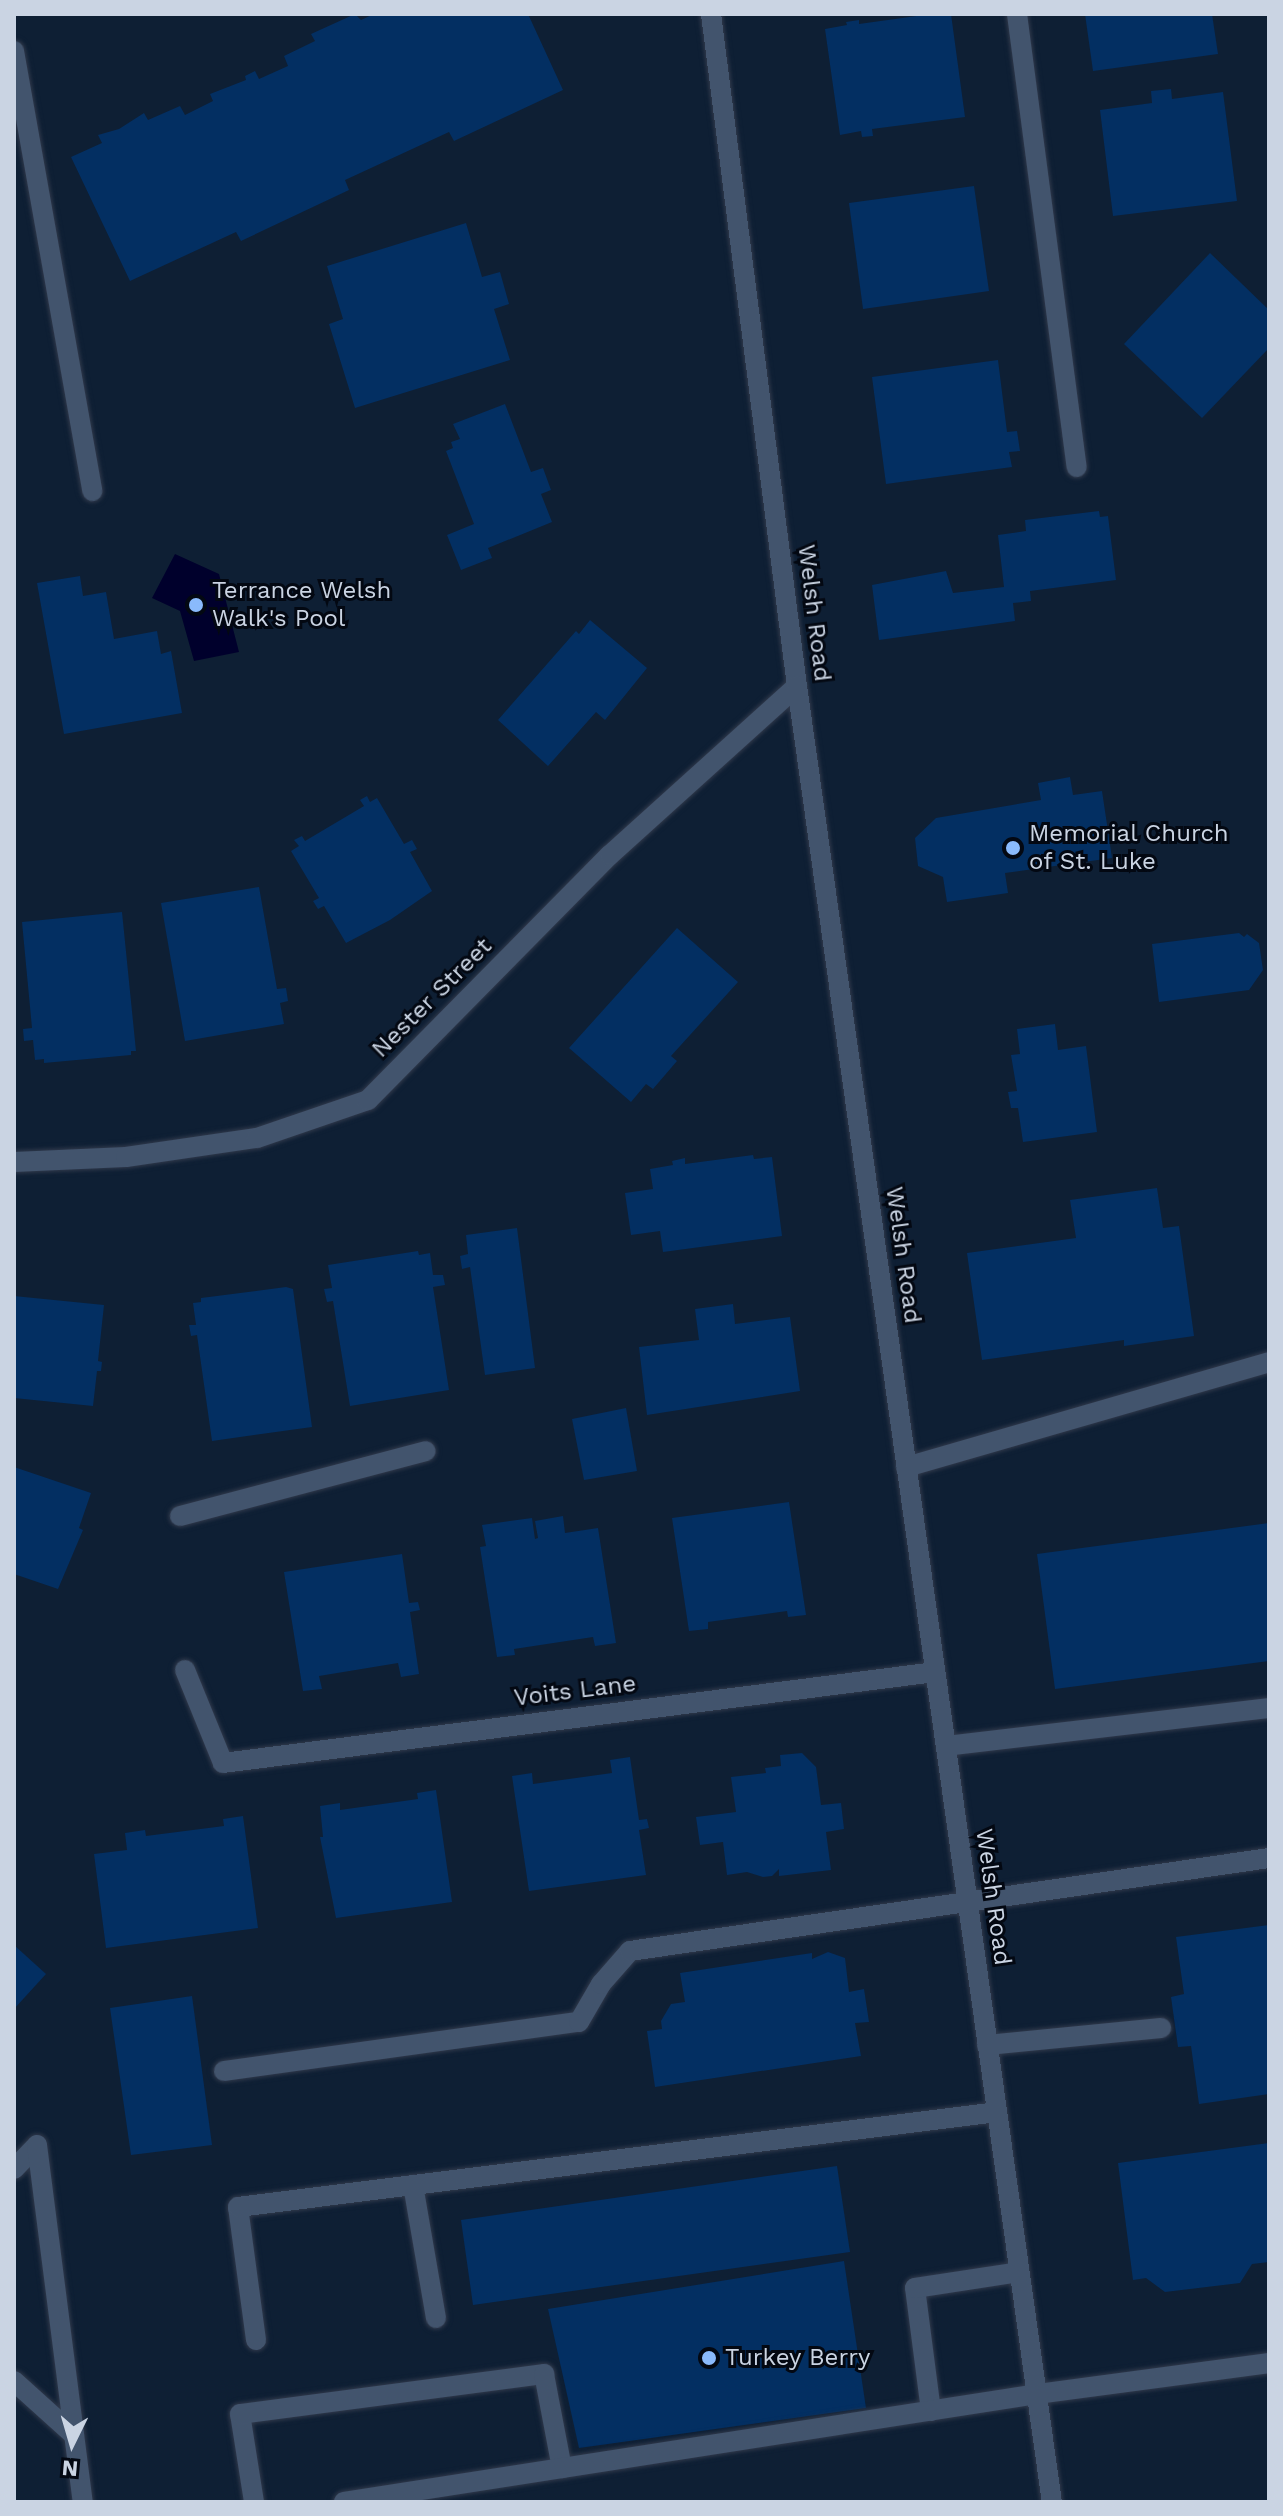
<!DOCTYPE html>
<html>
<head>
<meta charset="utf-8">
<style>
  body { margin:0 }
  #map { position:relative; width:1283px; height:2516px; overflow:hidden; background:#0e1f34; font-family:"Work Sans",sans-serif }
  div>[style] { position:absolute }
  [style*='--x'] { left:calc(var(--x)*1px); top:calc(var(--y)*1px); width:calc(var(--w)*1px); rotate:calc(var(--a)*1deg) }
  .water>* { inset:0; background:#00002c }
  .building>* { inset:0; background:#032f62 }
  .roads { filter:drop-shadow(0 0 2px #30394b) drop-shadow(0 0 2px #30394b) }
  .service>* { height:20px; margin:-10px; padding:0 10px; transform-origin:10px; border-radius:10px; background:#42546d }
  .minor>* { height:20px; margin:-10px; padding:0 10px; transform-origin:10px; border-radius:10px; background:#42546d }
  .secondary>* { height:20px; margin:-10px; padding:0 10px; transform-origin:10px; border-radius:10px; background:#42546d }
  .dots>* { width:22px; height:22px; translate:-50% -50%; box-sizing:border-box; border:4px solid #030812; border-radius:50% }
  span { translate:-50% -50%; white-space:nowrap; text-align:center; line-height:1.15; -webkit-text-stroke:6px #030812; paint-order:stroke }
  .poi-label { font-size:24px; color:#cad4e3 }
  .left { translate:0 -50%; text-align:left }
  .street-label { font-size:24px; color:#cad4e3 }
  .frame { position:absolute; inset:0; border:16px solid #cad4e3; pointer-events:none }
  .north { position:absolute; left:32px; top:2404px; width:80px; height:80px; -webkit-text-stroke:6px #030812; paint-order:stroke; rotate:185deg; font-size:22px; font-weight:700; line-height:32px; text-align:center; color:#cad4e3 }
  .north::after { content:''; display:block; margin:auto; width:28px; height:36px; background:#cad4e3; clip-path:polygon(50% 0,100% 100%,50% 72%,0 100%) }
</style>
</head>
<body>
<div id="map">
  <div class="water">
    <i style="clip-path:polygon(175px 554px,219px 574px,239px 652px,194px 661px,180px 611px,152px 598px)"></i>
  </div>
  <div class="building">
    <i style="clip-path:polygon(355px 14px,361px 20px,374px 14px,528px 14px,563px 90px,454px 141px,449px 132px,345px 180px,349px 190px,241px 241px,236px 232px,130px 281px,71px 157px,102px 143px,98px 135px,119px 129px,144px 113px,148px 120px,180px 106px,185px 115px,213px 101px,210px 94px,246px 80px,245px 76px,255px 71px,259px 79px,288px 66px,284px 56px,315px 41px,311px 34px)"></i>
    <i style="clip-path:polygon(931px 14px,951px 14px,965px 117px,872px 129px,873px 136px,862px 137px,861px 131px,840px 135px,825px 29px,847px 25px,846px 22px,859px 20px,859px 24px)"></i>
    <i style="clip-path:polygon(1085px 14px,1212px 14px,1218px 54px,1093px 71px)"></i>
    <i style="clip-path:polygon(1171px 89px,1172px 99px,1223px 92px,1237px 201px,1113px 216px,1100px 110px,1152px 103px,1151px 91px)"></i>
    <i style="clip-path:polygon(974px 186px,989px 291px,863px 309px,849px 203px)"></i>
    <i style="clip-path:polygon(466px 223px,482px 277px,500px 272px,509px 304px,494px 309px,510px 360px,355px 408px,329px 324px,343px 319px,327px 266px)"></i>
    <i style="clip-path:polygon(1210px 253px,1269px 310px,1269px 348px,1202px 418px,1124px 344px)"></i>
    <i style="clip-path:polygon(998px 360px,1007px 432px,1017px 431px,1020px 451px,1009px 452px,1012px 467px,886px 484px,872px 377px)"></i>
    <i style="clip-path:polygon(505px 404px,531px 472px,543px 468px,551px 490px,541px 494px,552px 522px,488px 548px,492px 558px,461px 570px,447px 535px,474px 524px,446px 451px,453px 448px,451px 442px,460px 439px,453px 424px)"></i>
    <i style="clip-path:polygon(1099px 511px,1100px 517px,1108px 516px,1116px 580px,1030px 591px,1031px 601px,1013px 603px,1015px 621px,879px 640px,872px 585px,946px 571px,953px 593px,1004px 587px,998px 535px,1026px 531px,1025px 520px)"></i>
    <i style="clip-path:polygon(80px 576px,83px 596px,106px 592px,114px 639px,157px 631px,161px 654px,171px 651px,182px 713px,64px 734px,37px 583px)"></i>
    <i style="clip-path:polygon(590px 620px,647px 668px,605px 720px,596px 712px,548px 766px,498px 720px,576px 631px,579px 634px)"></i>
    <i style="clip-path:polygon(1070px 777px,1073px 795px,1102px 791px,1112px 858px,1005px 873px,1008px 893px,947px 902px,943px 877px,918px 866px,915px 838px,936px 818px,1041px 800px,1038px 783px)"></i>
    <i style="clip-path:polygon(367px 796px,370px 802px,377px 798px,404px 844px,412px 840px,417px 849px,410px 852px,432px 891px,390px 920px,346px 943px,324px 906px,318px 909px,313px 901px,319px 898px,291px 851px,299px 846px,294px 840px,302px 836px,305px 841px,364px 806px,360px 800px)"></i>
    <i style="clip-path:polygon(259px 887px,277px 989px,286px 988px,288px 1001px,280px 1003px,284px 1024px,185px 1041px,161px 903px)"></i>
    <i style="clip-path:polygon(122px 912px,136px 1051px,131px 1051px,131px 1055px,44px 1063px,44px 1059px,35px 1060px,33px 1040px,24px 1041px,23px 1029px,32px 1028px,22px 922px)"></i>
    <i style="clip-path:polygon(677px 928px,738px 982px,671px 1056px,677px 1061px,653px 1089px,646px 1084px,631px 1102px,569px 1048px)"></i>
    <i style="clip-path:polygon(1239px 933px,1244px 937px,1247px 934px,1259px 943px,1263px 970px,1249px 990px,1159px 1002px,1152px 944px)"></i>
    <i style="clip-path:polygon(1055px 1024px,1058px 1050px,1086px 1046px,1097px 1132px,1023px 1142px,1018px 1108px,1011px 1108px,1008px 1092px,1017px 1091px,1011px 1055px,1020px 1054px,1017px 1029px)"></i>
    <i style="clip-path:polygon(753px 1155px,754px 1159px,772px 1157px,782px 1236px,663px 1252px,660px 1231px,631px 1235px,625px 1193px,653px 1189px,650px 1169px,673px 1165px,672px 1161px,685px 1158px,685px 1164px)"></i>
    <i style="clip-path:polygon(1157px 1188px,1163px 1228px,1179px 1226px,1194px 1336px,1124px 1346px,1124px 1340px,982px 1360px,967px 1253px,1076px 1238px,1070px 1200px)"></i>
    <i style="clip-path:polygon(517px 1228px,535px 1368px,485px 1375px,470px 1267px,462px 1269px,460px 1256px,468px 1254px,466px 1235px)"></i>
    <i style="clip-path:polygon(418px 1251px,419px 1255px,430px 1253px,433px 1275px,443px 1275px,445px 1285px,433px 1287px,449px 1390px,350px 1406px,333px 1301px,327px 1302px,324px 1289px,332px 1288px,328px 1265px)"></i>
    <i style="clip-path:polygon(286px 1287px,293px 1289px,312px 1427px,212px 1441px,197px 1335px,191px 1336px,189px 1325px,196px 1325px,193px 1303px,201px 1302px,201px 1298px)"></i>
    <i style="clip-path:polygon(14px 1296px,104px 1305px,98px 1361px,102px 1362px,101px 1371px,97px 1371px,93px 1406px,14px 1398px)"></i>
    <i style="clip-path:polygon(733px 1304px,735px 1324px,790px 1317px,800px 1391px,647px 1415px,639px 1347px,699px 1340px,695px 1309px)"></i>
    <i style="clip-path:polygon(626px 1408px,637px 1471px,584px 1480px,572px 1419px)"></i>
    <i style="clip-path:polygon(14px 1467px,91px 1493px,79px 1528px,83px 1530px,58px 1589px,14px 1574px)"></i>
    <i style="clip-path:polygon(789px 1502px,806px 1615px,788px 1617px,787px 1611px,744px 1617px,708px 1622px,708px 1629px,689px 1631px,672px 1518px)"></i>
    <i style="clip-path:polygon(563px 1516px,565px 1533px,598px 1528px,616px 1643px,595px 1646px,593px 1637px,514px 1649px,515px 1655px,497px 1657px,480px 1547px,486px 1546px,482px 1525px,532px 1518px,535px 1539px,538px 1538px,535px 1521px)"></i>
    <i style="clip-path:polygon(1269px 1523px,1269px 1661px,1055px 1689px,1037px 1554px)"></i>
    <i style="clip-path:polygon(402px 1554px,409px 1603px,418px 1602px,420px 1610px,410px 1612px,419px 1674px,401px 1677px,398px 1663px,319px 1676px,322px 1689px,303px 1691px,284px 1572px)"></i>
    <i style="clip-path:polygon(802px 1753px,816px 1767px,821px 1805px,841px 1803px,844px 1829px,826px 1832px,831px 1870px,779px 1876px,779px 1869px,772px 1876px,763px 1877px,747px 1872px,727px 1875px,723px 1842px,700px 1845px,696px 1817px,736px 1812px,731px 1777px,766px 1773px,765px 1768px,781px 1766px,780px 1755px)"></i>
    <i style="clip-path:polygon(630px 1757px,639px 1820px,647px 1819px,649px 1828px,639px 1830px,646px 1875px,529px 1891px,512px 1776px,532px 1773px,533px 1784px,612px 1773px,610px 1760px)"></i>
    <i style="clip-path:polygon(436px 1790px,452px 1902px,336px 1918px,320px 1837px,323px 1837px,320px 1806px,340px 1803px,340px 1810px,418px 1799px,417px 1793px)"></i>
    <i style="clip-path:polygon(243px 1816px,258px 1928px,106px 1948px,94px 1854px,127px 1850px,125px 1833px,145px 1830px,146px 1836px,224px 1826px,223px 1819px)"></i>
    <i style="clip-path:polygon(1269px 1925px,1269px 2094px,1199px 2104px,1191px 2046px,1178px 2047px,1171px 1997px,1184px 1994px,1176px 1937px)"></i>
    <i style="clip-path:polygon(14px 1945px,46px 1974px,14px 2009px)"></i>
    <i style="clip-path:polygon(828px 1952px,845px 1958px,849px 1992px,864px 1989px,869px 2022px,855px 2023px,861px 2056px,655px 2087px,647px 2031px,662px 2029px,661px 2021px,671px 2004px,685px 2002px,680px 1973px,812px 1953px,812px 1959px)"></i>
    <i style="clip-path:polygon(192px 1996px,212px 2145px,131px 2155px,110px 2008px)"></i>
    <i style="clip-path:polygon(1269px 2143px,1269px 2262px,1252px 2264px,1240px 2283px,1165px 2292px,1146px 2278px,1133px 2280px,1118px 2163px)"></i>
    <i style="clip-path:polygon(837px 2166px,850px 2252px,473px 2305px,461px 2220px)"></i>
    <i style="clip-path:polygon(844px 2261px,866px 2408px,579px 2448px,548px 2309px)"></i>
  </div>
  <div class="roads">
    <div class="service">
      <i style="--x:1017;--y:14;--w:457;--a:82.5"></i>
      <i style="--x:14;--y:51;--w:447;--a:79.9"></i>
      <i style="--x:906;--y:1467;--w:378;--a:-16.1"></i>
      <i style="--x:180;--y:1516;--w:254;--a:-14.8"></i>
      <i style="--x:185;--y:1670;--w:100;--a:67.8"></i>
      <i style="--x:946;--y:1746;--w:325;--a:-6.7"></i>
      <i style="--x:987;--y:2045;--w:175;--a:-5.6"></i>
      <i style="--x:224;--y:2071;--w:358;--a:-7.9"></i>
      <i style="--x:579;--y:2022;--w:44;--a:-59.9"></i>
      <i style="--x:601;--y:1984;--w:44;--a:-48.7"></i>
      <i style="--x:630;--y:1951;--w:646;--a:-8.28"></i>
      <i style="--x:14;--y:2169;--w:33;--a:-46"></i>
      <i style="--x:37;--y:2145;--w:360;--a:82.7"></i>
      <i style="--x:413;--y:2185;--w:135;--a:80.2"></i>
      <i style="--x:256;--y:2340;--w:134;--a:-97.7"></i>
      <i style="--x:238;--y:2207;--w:765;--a:-7.13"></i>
      <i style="--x:14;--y:2381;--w:81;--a:42"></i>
      <i style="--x:931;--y:2411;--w:124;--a:-97.4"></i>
      <i style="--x:915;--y:2288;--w:105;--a:-8.7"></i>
      <i style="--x:254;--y:2502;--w:89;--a:-99"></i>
      <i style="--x:240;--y:2414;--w:307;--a:-7.5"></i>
      <i style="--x:544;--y:2374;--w:96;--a:79.2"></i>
      <i style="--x:344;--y:2502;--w:701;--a:-8.86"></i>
      <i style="--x:1037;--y:2394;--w:234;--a:-7.6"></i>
    </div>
    <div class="minor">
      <i style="--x:14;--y:1162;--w:112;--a:-2.6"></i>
      <i style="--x:126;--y:1157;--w:132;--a:-8.3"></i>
      <i style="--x:257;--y:1138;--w:117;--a:-18.9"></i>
      <i style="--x:368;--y:1100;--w:344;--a:-45.4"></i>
      <i style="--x:610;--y:855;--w:252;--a:-42.1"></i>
      <i style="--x:223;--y:1763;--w:718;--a:-7.28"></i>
    </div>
    <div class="secondary">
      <i style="--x:711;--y:14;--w:677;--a:82.71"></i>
      <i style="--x:797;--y:686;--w:1834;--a:82.01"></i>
    </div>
  </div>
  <div class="dots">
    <i style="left:196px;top:605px;background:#8abafc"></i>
    <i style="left:1013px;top:848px;background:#8abafc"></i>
    <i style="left:709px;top:2358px;background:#8abafc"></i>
  </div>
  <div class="poi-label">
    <span class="left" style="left:212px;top:605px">Terrance Welsh<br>Walk's Pool</span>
    <span class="left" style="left:1029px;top:848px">Memorial Church<br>of St. Luke</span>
    <span class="left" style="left:725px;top:2358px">Turkey Berry</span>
  </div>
  <div class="street-label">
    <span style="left:814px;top:613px;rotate:83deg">Welsh Road</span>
    <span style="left:432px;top:998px;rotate:-45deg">Nester Street</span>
    <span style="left:903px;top:1255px;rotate:82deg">Welsh Road</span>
    <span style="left:575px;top:1691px;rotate:-7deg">Voits Lane</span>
    <span style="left:993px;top:1897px;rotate:82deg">Welsh Road</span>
  </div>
  <div class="frame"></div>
  <div class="north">N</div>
</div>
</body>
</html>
